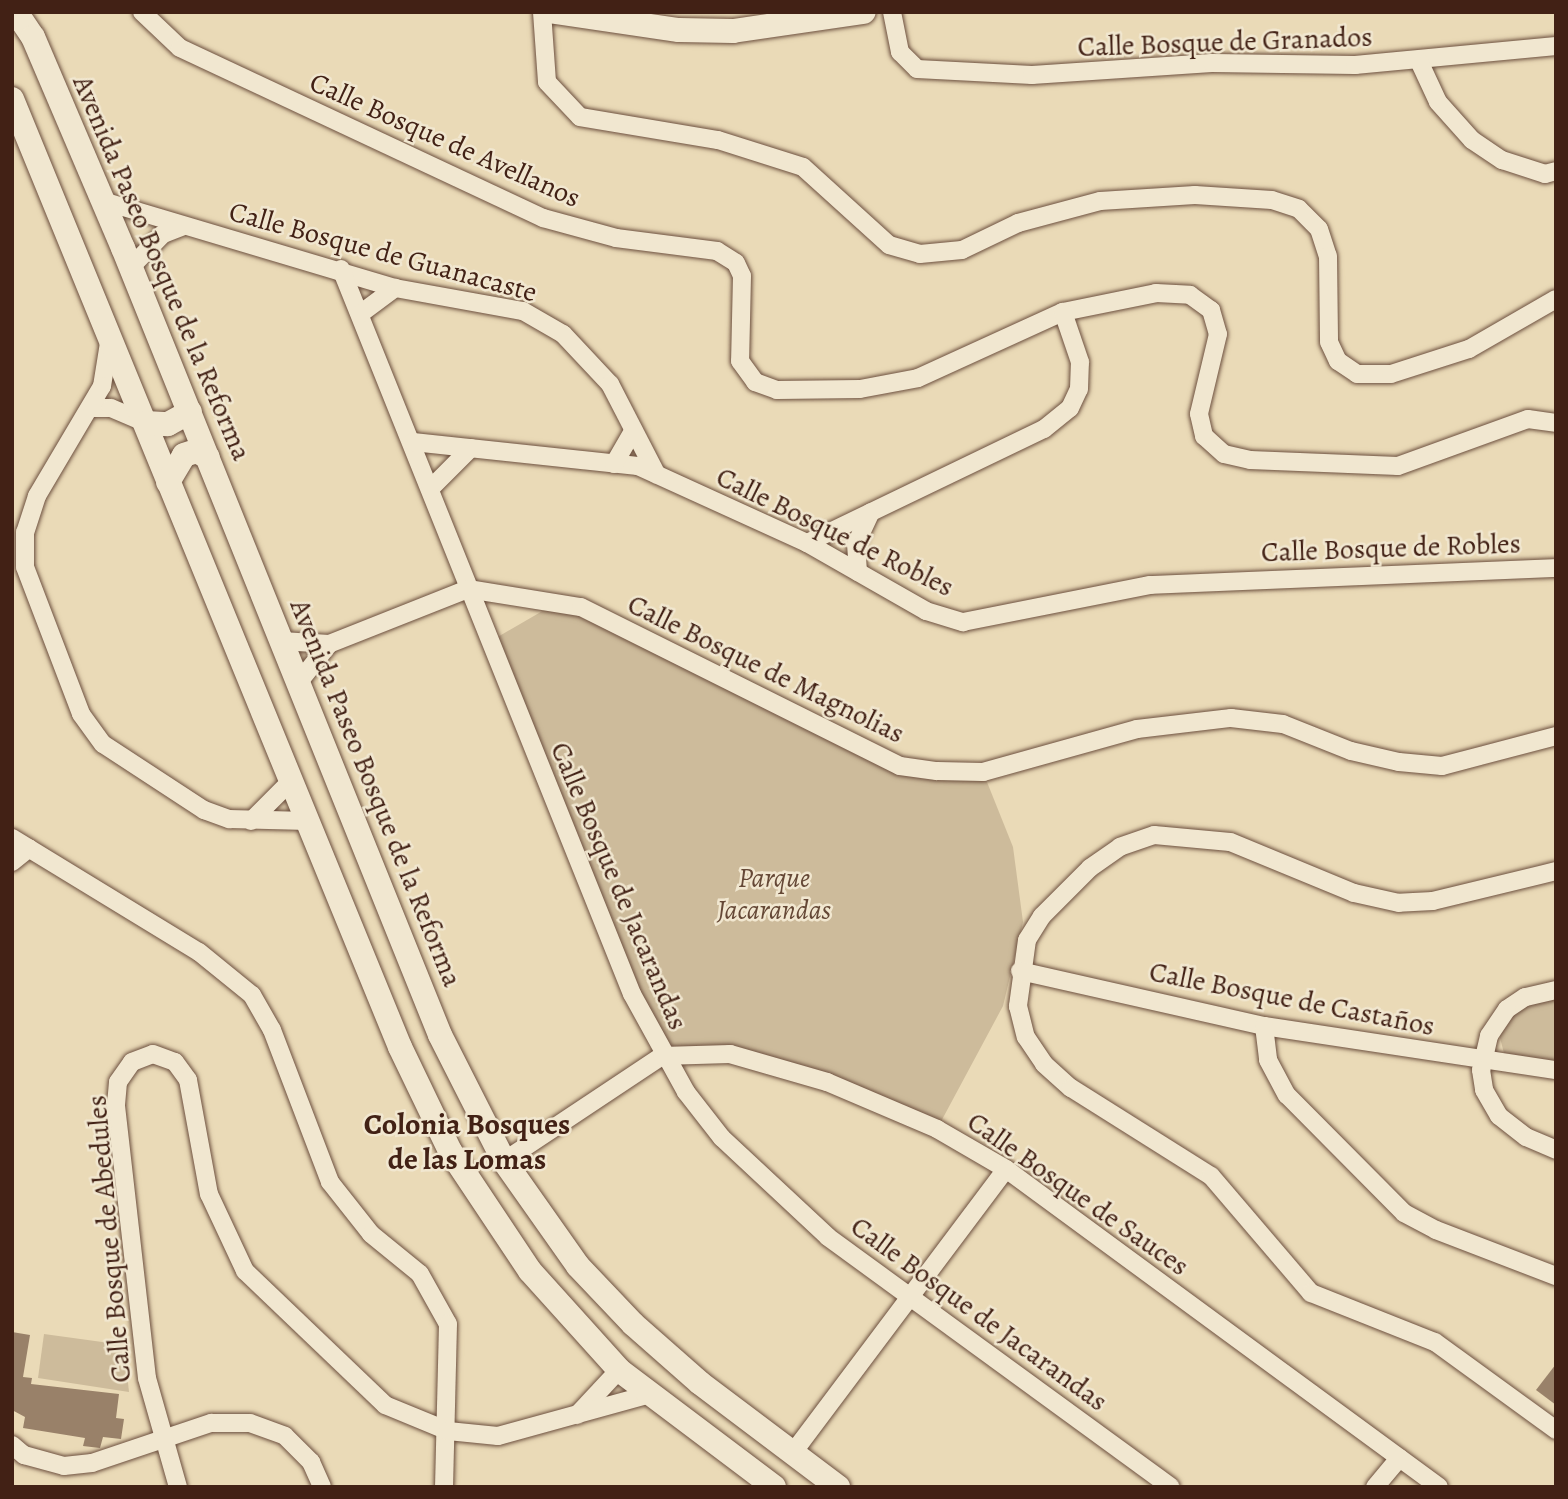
<!DOCTYPE html>
<html>
<head>
<meta charset="utf-8">
<style>
  body { margin:0 }
  #map { position:relative; width:1568px; height:1499px; overflow:hidden; background:#eadab7; font-family:Alegreya,serif }
  div>[style] { position:absolute }
  [style*='--x'] { left:calc(var(--x)*1px); top:calc(var(--y)*1px); width:calc(var(--w)*1px); rotate:calc(var(--a)*1deg) }
  .green>* { inset:0; background:#cdbb9b }
  .building>* { inset:0; background:#998169 }
  .roads { filter:drop-shadow(0 0 2px #6c4f3e) drop-shadow(0 0 2px #6c4f3e) }
  .street>* { height:18px; margin:-9px; padding:0 9px; transform-origin:9px; border-radius:9px; background:#f1e7d0 }
  .secondary>* { height:24px; margin:-12px; padding:0 12px; transform-origin:12px; border-radius:12px; background:#f1e7d0 }
  span { translate:-50% -50%; white-space:nowrap; text-align:center; line-height:1.15; -webkit-text-stroke:5px #f1e7d0; paint-order:stroke }
  .street-label { font-size:28px; color:#422115 }
  .park-label { font-size:28px; color:#654836; font-style:italic }
  .neighbourhood-label { font-size:30px; color:#422115; font-weight:700 }
  .frame { position:absolute; inset:0; border:14px solid #422115; pointer-events:none }
</style>
</head>
<body>
<div id="map">
  <div class="green">
    <i style="clip-path:polygon(558px 602px,900px 765px,983px 772px,1013px 847px,1023px 922px,1003px 1006px,937px 1129px,771px 1063px,662px 1056px,489px 642px)"></i>
    <i style="clip-path:polygon(1556px 995px,1556px 1064px,1505px 1057px,1499px 1034px,1510px 1012px)"></i>
    <i style="clip-path:polygon(44px 1334px,124px 1345px,129px 1392px,38px 1378px)"></i>
  </div>
  <div class="building">
    <i style="clip-path:polygon(12px 1332px,30px 1335px,23px 1377px,32px 1378px,31px 1384px,119px 1394px,116px 1418px,124px 1419px,121px 1439px,103px 1437px,100px 1448px,83px 1446px,85px 1438px,23px 1428px,25px 1417px,12px 1410px)"></i>
    <i style="clip-path:polygon(1556px 1364px,1556px 1405px,1536px 1390px)"></i>
  </div>
  <div class="roads">
    <div class="street">
      <i style="--x:142;--y:12;--w:52;--a:43.5"></i>
      <i style="--x:180;--y:48;--w:401;--a:25.1"></i>
      <i style="--x:543;--y:218;--w:76;--a:15.3"></i>
      <i style="--x:616;--y:238;--w:102;--a:7.3"></i>
      <i style="--x:717;--y:251;--w:22;--a:32"></i>
      <i style="--x:736;--y:263;--w:14;--a:65"></i>
      <i style="--x:742;--y:276;--w:85;--a:91.3"></i>
      <i style="--x:740;--y:361;--w:26;--a:54"></i>
      <i style="--x:755;--y:382;--w:23;--a:20"></i>
      <i style="--x:777;--y:390;--w:83;--a:-0.7"></i>
      <i style="--x:860;--y:389;--w:59;--a:-10.7"></i>
      <i style="--x:918;--y:378;--w:159;--a:-24.5"></i>
      <i style="--x:1063;--y:312;--w:95;--a:-11.5"></i>
      <i style="--x:1156;--y:293;--w:34;--a:3"></i>
      <i style="--x:1190;--y:295;--w:26;--a:36"></i>
      <i style="--x:1211;--y:310;--w:25;--a:74"></i>
      <i style="--x:1218;--y:334;--w:82;--a:103.4"></i>
      <i style="--x:1199;--y:414;--w:23;--a:77"></i>
      <i style="--x:1204;--y:436;--w:27;--a:42"></i>
      <i style="--x:1224;--y:454;--w:27;--a:13"></i>
      <i style="--x:1250;--y:460;--w:148;--a:2.3"></i>
      <i style="--x:1398;--y:466;--w:138;--a:-19.9"></i>
      <i style="--x:1528;--y:419;--w:28;--a:8"></i>
      <i style="--x:542;--y:12;--w:70;--a:85.9"></i>
      <i style="--x:547;--y:82;--w:48;--a:46.7"></i>
      <i style="--x:580;--y:117;--w:140;--a:9.5"></i>
      <i style="--x:718;--y:140;--w:89;--a:17.6"></i>
      <i style="--x:803;--y:167;--w:116;--a:42.2"></i>
      <i style="--x:889;--y:245;--w:32;--a:16"></i>
      <i style="--x:920;--y:254;--w:42;--a:-5.4"></i>
      <i style="--x:962;--y:250;--w:62;--a:-25.7"></i>
      <i style="--x:1018;--y:223;--w:85;--a:-15"></i>
      <i style="--x:1100;--y:201;--w:95;--a:-3.6"></i>
      <i style="--x:1195;--y:195;--w:77;--a:3.7"></i>
      <i style="--x:1272;--y:200;--w:28;--a:18"></i>
      <i style="--x:1299;--y:209;--w:28;--a:45"></i>
      <i style="--x:1319;--y:229;--w:28;--a:72"></i>
      <i style="--x:1328;--y:256;--w:86;--a:89.3"></i>
      <i style="--x:1329;--y:342;--w:21;--a:65"></i>
      <i style="--x:1338;--y:361;--w:23;--a:34"></i>
      <i style="--x:1357;--y:374;--w:34;--a:0"></i>
      <i style="--x:1391;--y:374;--w:82;--a:-17.8"></i>
      <i style="--x:1469;--y:349;--w:100;--a:-29.9"></i>
      <i style="--x:892;--y:12;--w:41;--a:78.7"></i>
      <i style="--x:900;--y:52;--w:24;--a:45"></i>
      <i style="--x:917;--y:69;--w:115;--a:3"></i>
      <i style="--x:1032;--y:75;--w:180;--a:-3.8"></i>
      <i style="--x:1212;--y:63;--w:143;--a:0.8"></i>
      <i style="--x:1355;--y:65;--w:202;--a:-5.4"></i>
      <i style="--x:1419;--y:61;--w:45;--a:65.1"></i>
      <i style="--x:1438;--y:102;--w:51;--a:48.2"></i>
      <i style="--x:1472;--y:140;--w:36;--a:34"></i>
      <i style="--x:1502;--y:160;--w:45;--a:18"></i>
      <i style="--x:1545;--y:174;--w:11;--a:-15"></i>
      <i style="--x:103;--y:201;--w:305;--a:16.6"></i>
      <i style="--x:395;--y:288;--w:130;--a:10.2"></i>
      <i style="--x:523;--y:311;--w:46;--a:29.9"></i>
      <i style="--x:563;--y:334;--w:69;--a:46.8"></i>
      <i style="--x:610;--y:384;--w:102;--a:62.7"></i>
      <i style="--x:131;--y:267;--w:46;--a:-45.9"></i>
      <i style="--x:163;--y:234;--w:22;--a:-21"></i>
      <i style="--x:341;--y:269;--w:781;--a:68.13"></i>
      <i style="--x:632;--y:994;--w:112;--a:61.1"></i>
      <i style="--x:686;--y:1092;--w:58;--a:52"></i>
      <i style="--x:722;--y:1138;--w:145;--a:43"></i>
      <i style="--x:828;--y:1237;--w:424;--a:36.1"></i>
      <i style="--x:360;--y:314;--w:44;--a:-36.6"></i>
      <i style="--x:109;--y:343;--w:44;--a:99.2"></i>
      <i style="--x:102;--y:386;--w:128;--a:120.6"></i>
      <i style="--x:37;--y:496;--w:38;--a:108"></i>
      <i style="--x:25;--y:532;--w:35;--a:90"></i>
      <i style="--x:25;--y:567;--w:157;--a:69.1"></i>
      <i style="--x:81;--y:714;--w:37;--a:54"></i>
      <i style="--x:103;--y:744;--w:121;--a:33.2"></i>
      <i style="--x:204;--y:810;--w:27;--a:20"></i>
      <i style="--x:229;--y:819;--w:79;--a:1.5"></i>
      <i style="--x:92;--y:408;--w:19;--a:0"></i>
      <i style="--x:111;--y:408;--w:38;--a:23"></i>
      <i style="--x:413;--y:442;--w:226;--a:6.1"></i>
      <i style="--x:638;--y:466;--w:186;--a:24.5"></i>
      <i style="--x:807;--y:543;--w:137;--a:29.7"></i>
      <i style="--x:926;--y:611;--w:39;--a:17"></i>
      <i style="--x:963;--y:622;--w:191;--a:-11.2"></i>
      <i style="--x:1150;--y:585;--w:406;--a:-2.4"></i>
      <i style="--x:614;--y:464;--w:39;--a:-60"></i>
      <i style="--x:430;--y:489;--w:58;--a:-45"></i>
      <i style="--x:807;--y:543;--w:263;--a:-25.7"></i>
      <i style="--x:1044;--y:429;--w:33;--a:-39"></i>
      <i style="--x:1070;--y:408;--w:21;--a:-65"></i>
      <i style="--x:1079;--y:389;--w:27;--a:-88"></i>
      <i style="--x:1080;--y:362;--w:53;--a:-108.8"></i>
      <i style="--x:858;--y:572;--w:28;--a:-94"></i>
      <i style="--x:856;--y:544;--w:35;--a:-65"></i>
      <i style="--x:282;--y:641;--w:47;--a:3.7"></i>
      <i style="--x:299;--y:682;--w:48;--a:-51.7"></i>
      <i style="--x:329;--y:644;--w:149;--a:-21.6"></i>
      <i style="--x:468;--y:589;--w:114;--a:9.1"></i>
      <i style="--x:581;--y:607;--w:356;--a:26.5"></i>
      <i style="--x:900;--y:766;--w:37;--a:8"></i>
      <i style="--x:937;--y:771;--w:46;--a:1.2"></i>
      <i style="--x:983;--y:772;--w:160;--a:-15.6"></i>
      <i style="--x:1137;--y:729;--w:95;--a:-6.7"></i>
      <i style="--x:1231;--y:718;--w:52;--a:6.6"></i>
      <i style="--x:1283;--y:724;--w:73;--a:21.7"></i>
      <i style="--x:1351;--y:751;--w:49;--a:12.9"></i>
      <i style="--x:1399;--y:762;--w:43;--a:5.3"></i>
      <i style="--x:1442;--y:766;--w:118;--a:-14.7"></i>
      <i style="--x:251;--y:821;--w:57;--a:-45"></i>
      <i style="--x:12;--y:838;--w:219;--a:31.4"></i>
      <i style="--x:199;--y:952;--w:68;--a:39.1"></i>
      <i style="--x:252;--y:995;--w:40;--a:60.3"></i>
      <i style="--x:272;--y:1030;--w:163;--a:69.1"></i>
      <i style="--x:330;--y:1182;--w:66;--a:51.7"></i>
      <i style="--x:371;--y:1234;--w:63;--a:39.2"></i>
      <i style="--x:420;--y:1274;--w:57;--a:60.8"></i>
      <i style="--x:448;--y:1324;--w:163;--a:91.4"></i>
      <i style="--x:12;--y:862;--w:22;--a:-39"></i>
      <i style="--x:1556;--y:871;--w:127;--a:166.3"></i>
      <i style="--x:1433;--y:901;--w:34;--a:177"></i>
      <i style="--x:1399;--y:903;--w:46;--a:-167.5"></i>
      <i style="--x:1354;--y:893;--w:134;--a:-157.6"></i>
      <i style="--x:1230;--y:842;--w:76;--a:-174.7"></i>
      <i style="--x:1154;--y:835;--w:36;--a:161"></i>
      <i style="--x:1120;--y:847;--w:37;--a:145"></i>
      <i style="--x:1090;--y:868;--w:68;--a:135"></i>
      <i style="--x:1042;--y:916;--w:28;--a:122"></i>
      <i style="--x:1027;--y:940;--w:67;--a:97.8"></i>
      <i style="--x:1018;--y:1006;--w:32;--a:76"></i>
      <i style="--x:1026;--y:1037;--w:32;--a:56"></i>
      <i style="--x:1044;--y:1064;--w:36;--a:42"></i>
      <i style="--x:1071;--y:1088;--w:165;--a:32.2"></i>
      <i style="--x:1211;--y:1176;--w:154;--a:49.5"></i>
      <i style="--x:1311;--y:1293;--w:133;--a:21.6"></i>
      <i style="--x:1435;--y:1342;--w:150;--a:36"></i>
      <i style="--x:1020;--y:971;--w:250;--a:12.7"></i>
      <i style="--x:1264;--y:1026;--w:295;--a:8.6"></i>
      <i style="--x:1556;--y:990;--w:32;--a:167"></i>
      <i style="--x:1525;--y:997;--w:22;--a:146"></i>
      <i style="--x:1507;--y:1009;--w:32;--a:124"></i>
      <i style="--x:1489;--y:1036;--w:35;--a:103"></i>
      <i style="--x:1481;--y:1070;--w:20;--a:81"></i>
      <i style="--x:1484;--y:1090;--w:30;--a:60"></i>
      <i style="--x:1499;--y:1116;--w:34;--a:38"></i>
      <i style="--x:1526;--y:1137;--w:33;--a:23"></i>
      <i style="--x:1264;--y:1026;--w:34;--a:83"></i>
      <i style="--x:1268;--y:1060;--w:40;--a:62"></i>
      <i style="--x:1287;--y:1095;--w:166;--a:45.2"></i>
      <i style="--x:1404;--y:1213;--w:36;--a:28"></i>
      <i style="--x:1436;--y:1230;--w:129;--a:21"></i>
      <i style="--x:504;--y:1161;--w:190;--a:-33.6"></i>
      <i style="--x:662;--y:1056;--w:68;--a:-1.7"></i>
      <i style="--x:730;--y:1054;--w:101;--a:16.1"></i>
      <i style="--x:827;--y:1082;--w:120;--a:23.1"></i>
      <i style="--x:937;--y:1129;--w:80;--a:30.1"></i>
      <i style="--x:1006;--y:1169;--w:537;--a:36.29"></i>
      <i style="--x:577;--y:1415;--w:62;--a:-47"></i>
      <i style="--x:12;--y:1445;--w:16;--a:40"></i>
      <i style="--x:24;--y:1455;--w:41;--a:15.4"></i>
      <i style="--x:64;--y:1466;--w:28;--a:-6"></i>
      <i style="--x:92;--y:1463;--w:126;--a:-18.6"></i>
      <i style="--x:211;--y:1423;--w:39;--a:0"></i>
      <i style="--x:250;--y:1423;--w:37;--a:20"></i>
      <i style="--x:285;--y:1436;--w:37;--a:45"></i>
      <i style="--x:311;--y:1462;--w:27;--a:66"></i>
      <i style="--x:792;--y:1454;--w:356;--a:-53.1"></i>
      <i style="--x:178;--y:1487;--w:113;--a:-105.9"></i>
      <i style="--x:147;--y:1378;--w:275;--a:-96.5"></i>
      <i style="--x:116;--y:1105;--w:23;--a:-85"></i>
      <i style="--x:118;--y:1082;--w:24;--a:-55"></i>
      <i style="--x:132;--y:1062;--w:22;--a:-21"></i>
      <i style="--x:153;--y:1054;--w:23;--a:20"></i>
      <i style="--x:175;--y:1062;--w:22;--a:54"></i>
      <i style="--x:188;--y:1080;--w:116;--a:79.6"></i>
      <i style="--x:209;--y:1194;--w:85;--a:64.9"></i>
      <i style="--x:245;--y:1271;--w:194;--a:43.7"></i>
      <i style="--x:385;--y:1405;--w:68;--a:22.4"></i>
      <i style="--x:448;--y:1431;--w:50;--a:5.7"></i>
      <i style="--x:498;--y:1436;--w:155;--a:-15.4"></i>
      <i style="--x:1375;--y:1487;--w:38;--a:-50"></i>
    </div>
    <div class="secondary">
      <i style="--x:16;--y:12;--w:30;--a:56"></i>
      <i style="--x:33;--y:37;--w:229;--a:66.9"></i>
      <i style="--x:123;--y:248;--w:848;--a:68.06"></i>
      <i style="--x:440;--y:1035;--w:141;--a:63.1"></i>
      <i style="--x:504;--y:1161;--w:128;--a:54.8"></i>
      <i style="--x:578;--y:1266;--w:80;--a:46.5"></i>
      <i style="--x:633;--y:1324;--w:89;--a:41.4"></i>
      <i style="--x:700;--y:1383;--w:173;--a:37"></i>
      <i style="--x:555;--y:12;--w:125;--a:8.3"></i>
      <i style="--x:679;--y:30;--w:54;--a:1.1"></i>
      <i style="--x:733;--y:31;--w:132;--a:-8.3"></i>
      <i style="--x:12;--y:99;--w:1024;--a:67.74"></i>
      <i style="--x:400;--y:1047;--w:115;--a:64.3"></i>
      <i style="--x:450;--y:1151;--w:144;--a:56.3"></i>
      <i style="--x:530;--y:1271;--w:133;--a:48"></i>
      <i style="--x:619;--y:1370;--w:194;--a:37"></i>
      <i style="--x:146;--y:423;--w:22;--a:3"></i>
      <i style="--x:168;--y:424;--w:25;--a:-29"></i>
      <i style="--x:168;--y:482;--w:31;--a:-59"></i>
      <i style="--x:184;--y:455;--w:13;--a:-18"></i>
      <i style="--x:196;--y:451;--w:13;--a:27"></i>
    </div>
  </div>
  <div class="street-label">
    <span style="left:1225px;top:42px;rotate:-2deg">Calle Bosque de Granados</span>
    <span style="left:445px;top:140px;rotate:24deg">Calle Bosque de Avellanos</span>
    <span style="left:383px;top:252px;rotate:15deg">Calle Bosque de Guanacaste</span>
    <span style="left:162px;top:268px;rotate:67deg">Avenida Paseo Bosque de la Reforma</span>
    <span style="left:835px;top:532px;rotate:26deg">Calle Bosque de Robles</span>
    <span style="left:1391px;top:548px;rotate:-2deg">Calle Bosque de Robles</span>
    <span style="left:766px;top:669px;rotate:26deg">Calle Bosque de Magnolias</span>
    <span style="left:376px;top:793px;rotate:68deg">Avenida Paseo Bosque de la Reforma</span>
    <span style="left:619px;top:886px;rotate:67deg">Calle Bosque de Jacarandas</span>
    <span style="left:1292px;top:999px;rotate:11deg">Calle Bosque de Castaños</span>
    <span style="left:1078px;top:1194px;rotate:35deg">Calle Bosque de Sauces</span>
    <span style="left:109px;top:1239px;rotate:-95deg">Calle Bosque de Abedules</span>
    <span style="left:979px;top:1314px;rotate:36deg">Calle Bosque de Jacarandas</span>
  </div>
  <div class="park-label">
    <span style="left:774px;top:894px">Parque<br>Jacarandas</span>
  </div>
  <div class="neighbourhood-label">
    <span style="left:467px;top:1141px">Colonia Bosques<br>de las Lomas</span>
  </div>
  <div class="frame"></div>
</div>
</body>
</html>
